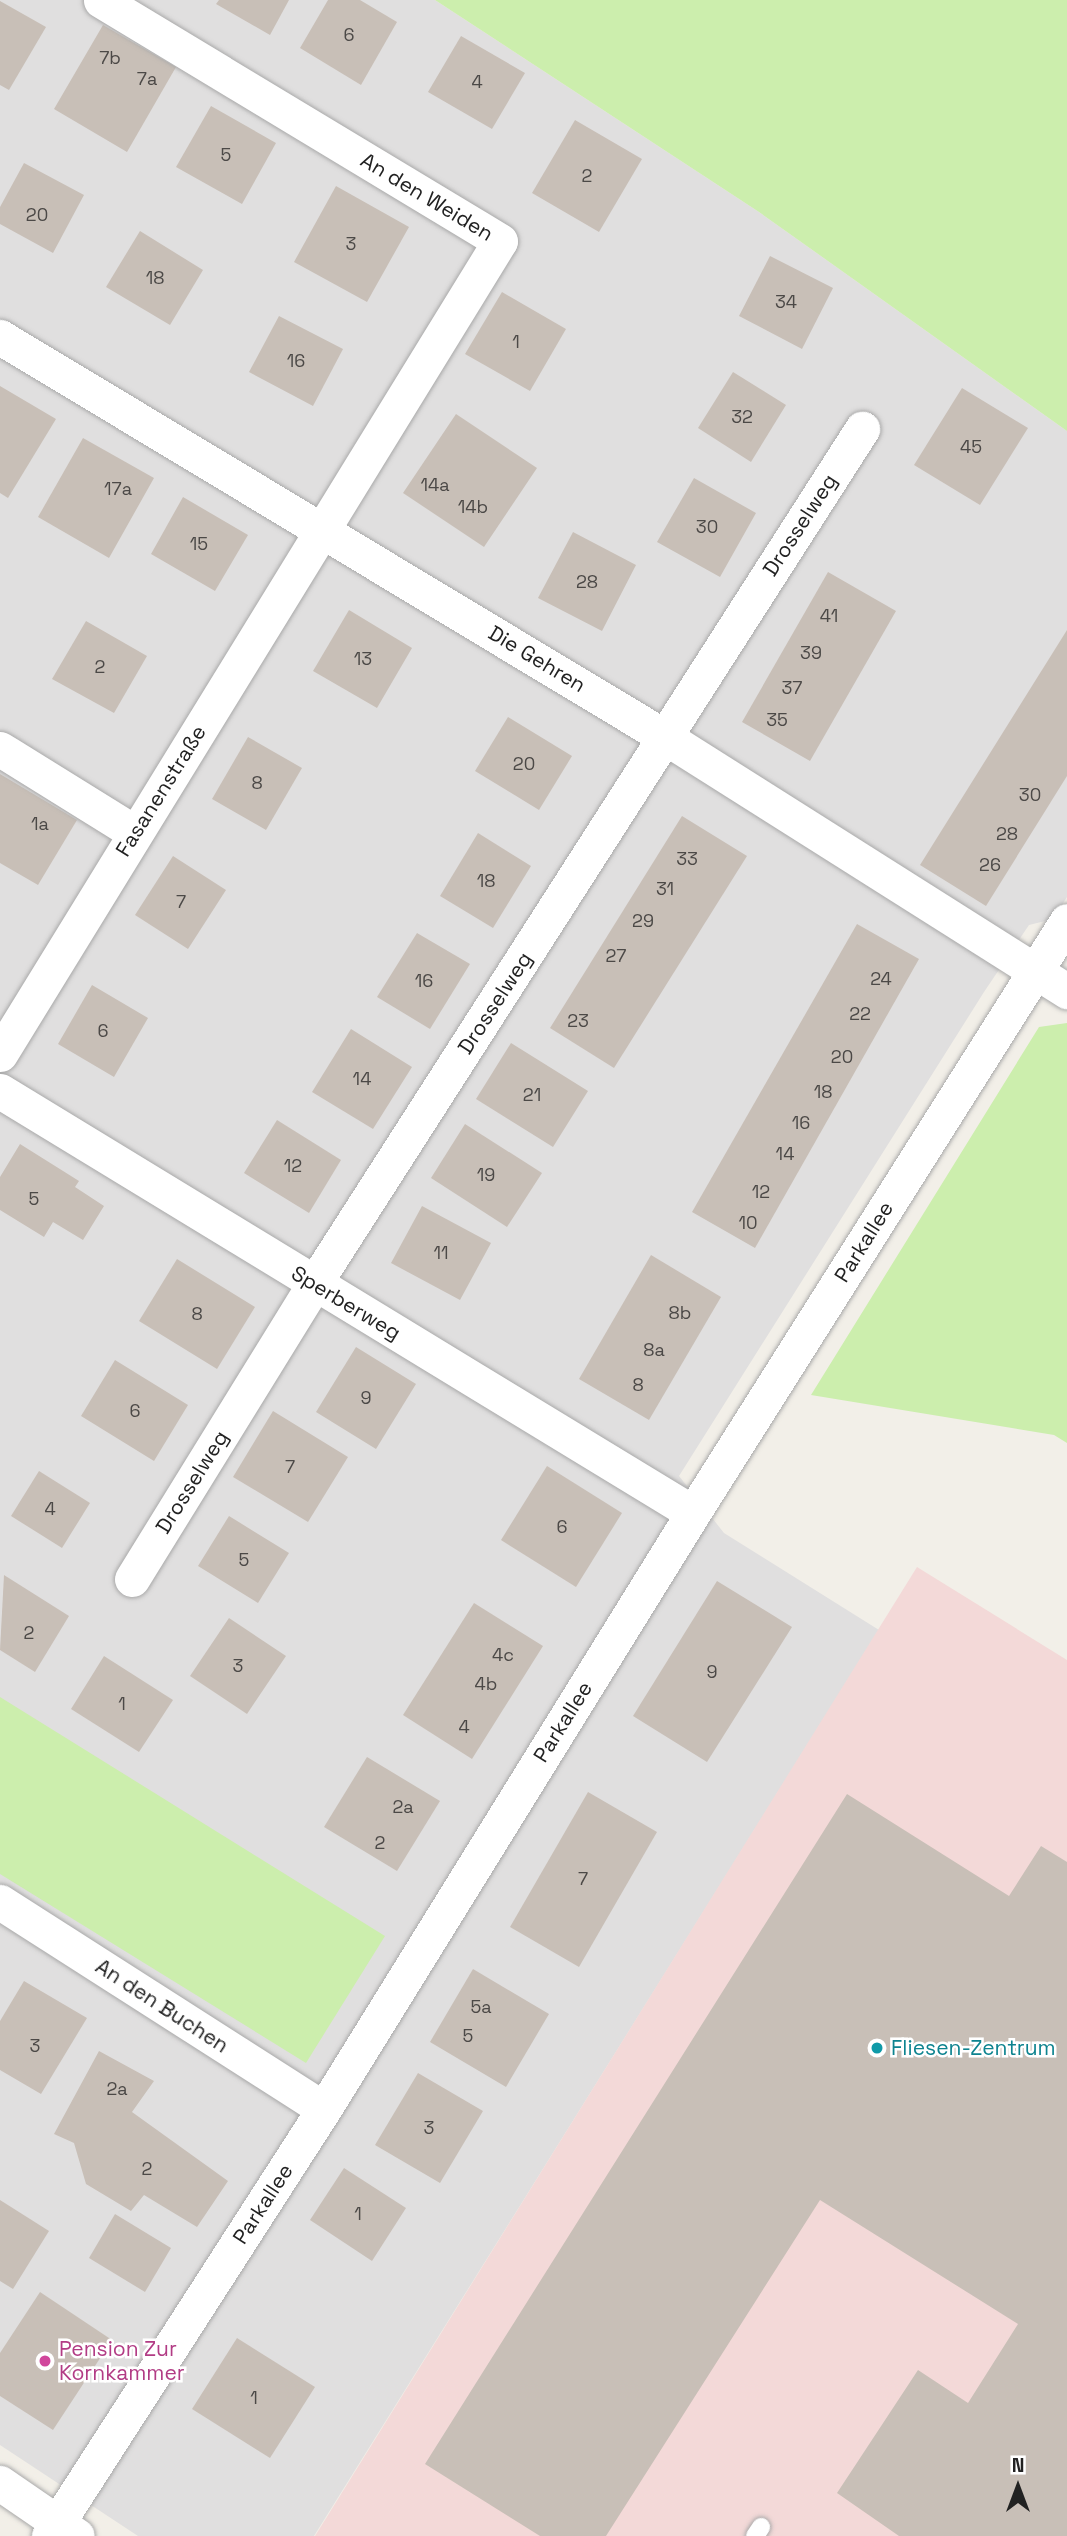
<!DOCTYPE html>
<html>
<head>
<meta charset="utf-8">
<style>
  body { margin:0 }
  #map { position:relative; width:1067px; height:2536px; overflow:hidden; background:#f2efe8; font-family:"Space Grotesk",sans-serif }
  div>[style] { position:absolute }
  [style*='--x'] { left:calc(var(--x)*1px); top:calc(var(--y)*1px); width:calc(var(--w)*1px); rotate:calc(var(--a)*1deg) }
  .residential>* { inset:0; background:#e0dfdf }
  .commercial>* { inset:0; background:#f3d9d8 }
  .grass>* { inset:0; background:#cceead }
  .building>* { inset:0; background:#c8bfb7 }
  .roads { filter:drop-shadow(0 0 2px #a9a9a9) drop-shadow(0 0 2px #a9a9a9) }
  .lane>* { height:18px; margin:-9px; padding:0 9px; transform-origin:9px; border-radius:9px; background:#fff }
  .street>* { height:35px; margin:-17.5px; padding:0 17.5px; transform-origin:17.5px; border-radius:17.5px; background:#fff }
  .dots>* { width:19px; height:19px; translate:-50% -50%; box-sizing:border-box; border:4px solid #fff; border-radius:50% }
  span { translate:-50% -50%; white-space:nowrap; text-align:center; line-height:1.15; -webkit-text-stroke:5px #fff; paint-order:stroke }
  .number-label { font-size:18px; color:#4c4947 }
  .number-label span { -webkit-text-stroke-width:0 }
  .street-label { font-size:21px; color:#222 }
  .culture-label { font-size:21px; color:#0d838f }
  .left { translate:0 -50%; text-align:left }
  .hotel-label { font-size:21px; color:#b23c85 }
  .north { position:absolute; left:983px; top:2452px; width:70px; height:70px; -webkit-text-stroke:5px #fff; paint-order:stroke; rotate:0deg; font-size:19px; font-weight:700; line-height:28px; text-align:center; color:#222 }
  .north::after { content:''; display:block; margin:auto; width:24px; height:32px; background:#222; clip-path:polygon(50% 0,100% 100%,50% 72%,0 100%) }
</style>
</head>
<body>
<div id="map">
  <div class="residential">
    <i style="clip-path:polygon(0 0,435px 0,759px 212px,1067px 431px,1067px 897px,1053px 919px,1029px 925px,984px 992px,679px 1476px,724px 1533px,879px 1630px,314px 2536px,138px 2536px,0 2445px)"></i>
  </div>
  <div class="commercial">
    <i style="clip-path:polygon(917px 1567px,1067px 1660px,1067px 2536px,315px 2536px)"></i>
  </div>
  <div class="grass">
    <i style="clip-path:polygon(435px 0,1067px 0,1067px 431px,759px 212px)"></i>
    <i style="clip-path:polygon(1067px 1023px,1067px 1443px,1054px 1435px,811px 1395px,1039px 1027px)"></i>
    <i style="clip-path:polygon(0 1697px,385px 1936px,306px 2063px,0 1874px)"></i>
  </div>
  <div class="building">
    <i style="clip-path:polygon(219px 0,289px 0,270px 35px,216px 4px)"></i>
    <i style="clip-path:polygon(328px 0,360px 0,397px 22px,361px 85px,300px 48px)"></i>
    <i style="clip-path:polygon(0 1px,46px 27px,9px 90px,0 85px)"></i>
    <i style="clip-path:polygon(103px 25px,176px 67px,127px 152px,54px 109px)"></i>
    <i style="clip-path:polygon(461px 36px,525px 73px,492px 129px,428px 92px)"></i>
    <i style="clip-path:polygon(211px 106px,276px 143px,242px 204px,176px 167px)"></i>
    <i style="clip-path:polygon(575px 120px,642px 159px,599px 232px,532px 193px)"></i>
    <i style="clip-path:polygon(24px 163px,84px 195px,53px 253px,0 224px,0 207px)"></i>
    <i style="clip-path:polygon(336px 186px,409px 227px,367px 302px,294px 262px)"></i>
    <i style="clip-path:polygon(140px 231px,203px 270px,170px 325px,106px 287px)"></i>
    <i style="clip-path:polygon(770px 256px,833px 288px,802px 349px,739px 316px)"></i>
    <i style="clip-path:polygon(502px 292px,566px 329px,530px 391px,465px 354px)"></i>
    <i style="clip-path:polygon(279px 316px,343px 349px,313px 406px,249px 372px)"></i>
    <i style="clip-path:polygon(733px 372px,786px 405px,751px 462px,698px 428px)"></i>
    <i style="clip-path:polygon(0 386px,56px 419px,8px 498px,0 493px)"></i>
    <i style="clip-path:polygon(962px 388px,1028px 428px,980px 505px,914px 465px)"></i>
    <i style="clip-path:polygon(456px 414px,537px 468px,484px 547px,403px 493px)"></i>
    <i style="clip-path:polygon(83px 438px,154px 478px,109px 558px,38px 517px)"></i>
    <i style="clip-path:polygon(694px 478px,756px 513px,720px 577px,657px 542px)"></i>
    <i style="clip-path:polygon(183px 497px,248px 535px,215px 591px,151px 554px)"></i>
    <i style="clip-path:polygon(573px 532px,636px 565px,602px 631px,538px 598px)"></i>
    <i style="clip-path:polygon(828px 572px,896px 611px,810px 761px,742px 722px)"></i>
    <i style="clip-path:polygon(349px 610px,412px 648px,377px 708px,313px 671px)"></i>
    <i style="clip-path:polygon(86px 621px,147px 656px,114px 713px,52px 679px)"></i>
    <i style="clip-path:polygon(1067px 630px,1067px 776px,986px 906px,920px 865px)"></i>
    <i style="clip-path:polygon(508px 717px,572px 756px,539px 810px,475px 771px)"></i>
    <i style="clip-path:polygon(248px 737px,302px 768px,266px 830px,212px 799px)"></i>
    <i style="clip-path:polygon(0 774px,77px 820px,38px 885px,0 863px)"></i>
    <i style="clip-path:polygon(682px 816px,747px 856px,614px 1068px,550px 1028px)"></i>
    <i style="clip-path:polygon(478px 833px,531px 866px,493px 928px,440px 896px)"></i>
    <i style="clip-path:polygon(173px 856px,226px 890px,188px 949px,135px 915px)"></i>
    <i style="clip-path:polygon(857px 924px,919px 959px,755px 1248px,692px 1212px)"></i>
    <i style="clip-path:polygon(417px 933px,470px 964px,430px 1029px,377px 997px)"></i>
    <i style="clip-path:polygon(92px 985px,148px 1018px,114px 1077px,58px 1044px)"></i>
    <i style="clip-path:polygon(351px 1029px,412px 1067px,373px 1129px,312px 1092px)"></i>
    <i style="clip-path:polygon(511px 1043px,588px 1091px,553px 1147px,476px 1099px)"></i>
    <i style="clip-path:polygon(277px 1120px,341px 1160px,309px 1213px,244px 1173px)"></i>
    <i style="clip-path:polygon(465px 1124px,542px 1173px,507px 1227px,431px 1178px)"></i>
    <i style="clip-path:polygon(20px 1144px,79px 1181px,75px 1187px,104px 1206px,83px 1240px,53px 1222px,44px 1237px,0 1210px,0 1177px)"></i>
    <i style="clip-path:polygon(422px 1206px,491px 1243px,460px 1300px,391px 1263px)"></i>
    <i style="clip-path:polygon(651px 1255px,721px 1297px,649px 1420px,579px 1379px)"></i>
    <i style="clip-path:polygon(177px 1259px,255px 1307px,217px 1369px,139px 1321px)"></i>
    <i style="clip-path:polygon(356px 1347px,416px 1384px,376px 1449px,316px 1412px)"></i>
    <i style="clip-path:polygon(115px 1360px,188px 1405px,154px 1461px,81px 1416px)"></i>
    <i style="clip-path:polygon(273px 1411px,348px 1457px,308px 1522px,233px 1477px)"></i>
    <i style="clip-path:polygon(547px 1466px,622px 1513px,576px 1587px,501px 1540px)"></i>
    <i style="clip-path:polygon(39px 1471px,90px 1503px,62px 1548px,11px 1516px)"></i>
    <i style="clip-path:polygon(229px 1516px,289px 1553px,258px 1603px,198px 1566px)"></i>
    <i style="clip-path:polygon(4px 1575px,69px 1616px,35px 1672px,0 1650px)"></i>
    <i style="clip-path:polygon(717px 1581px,792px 1627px,707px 1762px,633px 1716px)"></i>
    <i style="clip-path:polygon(474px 1603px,543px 1646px,472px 1759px,403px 1715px)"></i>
    <i style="clip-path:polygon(229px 1618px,286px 1656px,247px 1714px,190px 1676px)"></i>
    <i style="clip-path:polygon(104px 1656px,173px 1700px,139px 1752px,71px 1709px)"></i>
    <i style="clip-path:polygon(367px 1757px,440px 1801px,397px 1871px,324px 1827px)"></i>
    <i style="clip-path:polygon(588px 1792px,657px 1832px,579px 1967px,510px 1927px)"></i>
    <i style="clip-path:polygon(847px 1794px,1009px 1896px,1041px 1846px,1067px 1862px,1067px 2536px,899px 2536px,837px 2493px,918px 2370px,968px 2403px,1018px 2324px,820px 2200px,606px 2536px,540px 2536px,425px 2464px)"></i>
    <i style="clip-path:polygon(473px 1969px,549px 2014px,506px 2087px,430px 2042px)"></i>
    <i style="clip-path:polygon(24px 1981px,87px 2018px,41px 2094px,0 2070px,0 2021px)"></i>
    <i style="clip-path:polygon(99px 2051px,154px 2081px,132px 2112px,228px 2181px,197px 2227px,144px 2195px,131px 2211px,86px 2184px,74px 2143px,54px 2134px)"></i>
    <i style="clip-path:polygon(418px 2073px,483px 2111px,440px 2183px,375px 2145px)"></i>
    <i style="clip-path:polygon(344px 2168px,406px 2208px,372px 2261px,310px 2220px)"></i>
    <i style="clip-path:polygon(0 2200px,49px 2231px,13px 2289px,0 2281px)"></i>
    <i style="clip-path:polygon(115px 2214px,171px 2248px,145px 2292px,89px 2258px)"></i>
    <i style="clip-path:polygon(40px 2292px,112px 2340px,53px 2430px,0 2396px,0 2353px)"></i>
    <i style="clip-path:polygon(237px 2338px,315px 2387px,270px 2458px,192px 2409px)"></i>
  </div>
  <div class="roads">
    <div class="lane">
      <i style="--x:755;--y:2536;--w:11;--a:-56"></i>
    </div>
    <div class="street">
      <i style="--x:0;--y:337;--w:776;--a:31.03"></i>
      <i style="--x:665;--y:737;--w:476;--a:32.3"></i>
      <i style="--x:0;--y:749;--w:158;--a:31.8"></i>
      <i style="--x:0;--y:1054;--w:954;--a:-58.41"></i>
      <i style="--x:500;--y:241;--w:466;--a:-148.9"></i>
      <i style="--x:0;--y:1091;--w:811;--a:31.34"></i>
      <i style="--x:132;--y:1579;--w:347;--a:-58.3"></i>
      <i style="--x:314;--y:1284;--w:1016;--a:-57.34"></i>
      <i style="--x:0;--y:1902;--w:384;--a:32.6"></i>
      <i style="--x:0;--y:2483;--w:93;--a:34.5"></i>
      <i style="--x:49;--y:2536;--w:508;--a:-57.22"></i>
      <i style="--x:324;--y:2109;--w:701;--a:-58.24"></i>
      <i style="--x:693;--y:1513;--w:700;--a:-57.72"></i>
    </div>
  </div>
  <div class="dots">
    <i style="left:877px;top:2048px;background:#0f9aa8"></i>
    <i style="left:45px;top:2361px;background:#d1479c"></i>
  </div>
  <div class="number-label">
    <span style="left:349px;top:35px">6</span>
    <span style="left:110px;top:58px">7b</span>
    <span style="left:147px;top:79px">7a</span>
    <span style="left:477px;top:82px">4</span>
    <span style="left:226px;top:155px">5</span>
    <span style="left:587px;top:176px">2</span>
    <span style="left:37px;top:215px">20</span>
    <span style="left:351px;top:244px">3</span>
    <span style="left:155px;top:278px">18</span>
    <span style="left:786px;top:302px">34</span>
    <span style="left:516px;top:342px">1</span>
    <span style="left:296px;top:361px">16</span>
    <span style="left:742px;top:417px">32</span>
    <span style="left:971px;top:447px">45</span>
    <span style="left:435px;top:485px">14a</span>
    <span style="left:118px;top:489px">17a</span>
    <span style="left:473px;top:507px">14b</span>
    <span style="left:707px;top:527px">30</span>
    <span style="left:199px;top:544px">15</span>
    <span style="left:587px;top:582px">28</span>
    <span style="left:829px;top:616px">41</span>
    <span style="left:811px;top:653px">39</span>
    <span style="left:363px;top:659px">13</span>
    <span style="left:100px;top:667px">2</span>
    <span style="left:792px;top:688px">37</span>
    <span style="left:777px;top:720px">35</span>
    <span style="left:524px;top:764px">20</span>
    <span style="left:257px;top:783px">8</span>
    <span style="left:1030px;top:795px">30</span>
    <span style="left:40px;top:824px">1a</span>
    <span style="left:1007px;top:834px">28</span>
    <span style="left:687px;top:859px">33</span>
    <span style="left:990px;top:865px">26</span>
    <span style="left:486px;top:881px">18</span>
    <span style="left:665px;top:889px">31</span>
    <span style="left:181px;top:902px">7</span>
    <span style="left:643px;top:921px">29</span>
    <span style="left:616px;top:956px">27</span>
    <span style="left:881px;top:979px">24</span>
    <span style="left:424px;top:981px">16</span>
    <span style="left:860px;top:1014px">22</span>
    <span style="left:578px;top:1021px">23</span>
    <span style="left:103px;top:1031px">6</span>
    <span style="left:842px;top:1057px">20</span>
    <span style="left:362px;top:1079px">14</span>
    <span style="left:823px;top:1092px">18</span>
    <span style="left:532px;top:1095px">21</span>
    <span style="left:801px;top:1123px">16</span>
    <span style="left:785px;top:1154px">14</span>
    <span style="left:293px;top:1166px">12</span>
    <span style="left:486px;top:1175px">19</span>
    <span style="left:761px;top:1192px">12</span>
    <span style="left:34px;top:1199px">5</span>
    <span style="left:748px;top:1223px">10</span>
    <span style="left:441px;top:1253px">11</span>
    <span style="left:680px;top:1313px">8b</span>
    <span style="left:197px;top:1314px">8</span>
    <span style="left:654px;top:1350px">8a</span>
    <span style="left:638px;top:1385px">8</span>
    <span style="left:366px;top:1398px">9</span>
    <span style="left:135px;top:1411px">6</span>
    <span style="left:290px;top:1467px">7</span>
    <span style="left:50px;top:1509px">4</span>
    <span style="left:562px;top:1527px">6</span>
    <span style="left:244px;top:1560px">5</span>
    <span style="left:29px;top:1633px">2</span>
    <span style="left:503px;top:1655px">4c</span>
    <span style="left:238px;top:1666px">3</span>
    <span style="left:712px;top:1672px">9</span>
    <span style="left:486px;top:1684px">4b</span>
    <span style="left:122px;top:1704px">1</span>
    <span style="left:464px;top:1727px">4</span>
    <span style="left:403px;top:1807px">2a</span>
    <span style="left:380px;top:1843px">2</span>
    <span style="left:583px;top:1879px">7</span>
    <span style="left:481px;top:2007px">5a</span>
    <span style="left:468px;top:2036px">5</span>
    <span style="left:35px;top:2046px">3</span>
    <span style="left:117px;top:2089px">2a</span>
    <span style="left:429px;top:2128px">3</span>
    <span style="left:147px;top:2169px">2</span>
    <span style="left:358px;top:2214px">1</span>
    <span style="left:254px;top:2398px">1</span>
  </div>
  <div class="street-label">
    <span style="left:427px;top:197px;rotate:31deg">An den Weiden</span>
    <span style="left:800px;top:525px;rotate:-57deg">Drosselweg</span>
    <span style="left:537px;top:659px;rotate:31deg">Die Gehren</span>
    <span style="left:161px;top:791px;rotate:-58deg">Fasanenstraße</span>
    <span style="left:495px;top:1003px;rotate:-57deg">Drosselweg</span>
    <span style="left:864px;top:1242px;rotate:-58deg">Parkallee</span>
    <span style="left:346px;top:1303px;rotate:31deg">Sperberweg</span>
    <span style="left:192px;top:1482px;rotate:-58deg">Drosselweg</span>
    <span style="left:563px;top:1722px;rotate:-58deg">Parkallee</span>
    <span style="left:162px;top:2006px;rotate:33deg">An den Buchen</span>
    <span style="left:263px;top:2204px;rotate:-57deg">Parkallee</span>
  </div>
  <div class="culture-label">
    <span class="left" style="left:891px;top:2048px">Fliesen-Zentrum</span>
  </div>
  <div class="hotel-label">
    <span class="left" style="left:59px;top:2361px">Pension Zur<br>Kornkammer</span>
  </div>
  <div class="north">N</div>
</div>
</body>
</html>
